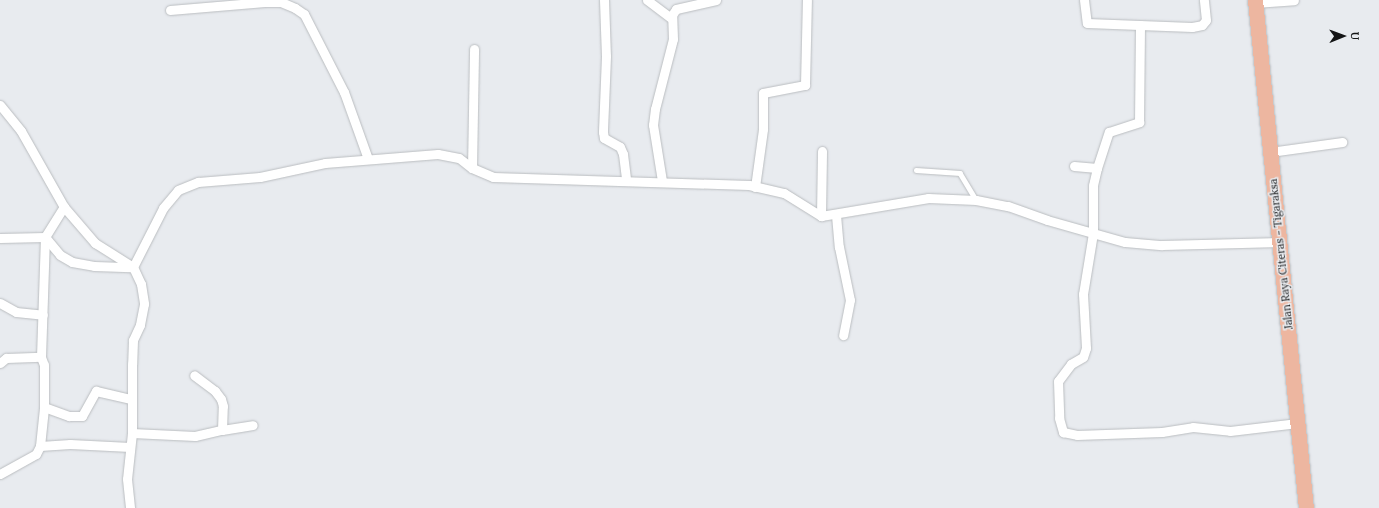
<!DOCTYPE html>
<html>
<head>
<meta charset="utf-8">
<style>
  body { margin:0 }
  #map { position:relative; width:1379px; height:508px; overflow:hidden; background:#e8ebef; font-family:Lora,serif }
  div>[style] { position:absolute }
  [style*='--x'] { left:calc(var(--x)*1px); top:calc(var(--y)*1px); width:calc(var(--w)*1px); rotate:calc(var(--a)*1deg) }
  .roads { filter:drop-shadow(0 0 1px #babdc0) drop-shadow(0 0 1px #babdc0) }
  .service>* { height:4.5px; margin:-2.25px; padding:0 2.25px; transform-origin:2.25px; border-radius:2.25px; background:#fff }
  .minor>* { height:9px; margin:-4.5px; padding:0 4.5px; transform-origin:4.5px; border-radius:4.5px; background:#fff }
  .primary>* { height:15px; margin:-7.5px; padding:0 7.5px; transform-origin:7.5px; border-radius:7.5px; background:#edb6a0 }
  span { translate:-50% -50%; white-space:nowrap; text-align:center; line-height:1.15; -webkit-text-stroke:3px #e8ebef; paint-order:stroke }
  .street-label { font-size:11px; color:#141516 }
  .north { position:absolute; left:1323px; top:16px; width:40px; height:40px; -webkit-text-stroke:3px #e8ebef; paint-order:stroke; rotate:89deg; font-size:11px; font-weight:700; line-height:16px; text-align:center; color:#141516 }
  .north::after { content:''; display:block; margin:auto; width:14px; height:18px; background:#141516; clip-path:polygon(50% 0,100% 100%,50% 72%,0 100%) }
</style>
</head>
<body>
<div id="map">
  <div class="roads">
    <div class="service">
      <i style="--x:916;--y:170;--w:44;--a:3.9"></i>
      <i style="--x:960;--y:173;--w:31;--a:59"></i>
    </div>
    <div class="minor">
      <i style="--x:604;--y:0;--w:56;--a:88"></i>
      <i style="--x:606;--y:56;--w:76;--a:92.3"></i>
      <i style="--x:603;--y:132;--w:6;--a:81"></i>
      <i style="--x:604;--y:138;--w:18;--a:29"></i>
      <i style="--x:620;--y:147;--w:8;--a:67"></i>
      <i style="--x:623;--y:154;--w:26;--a:83"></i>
      <i style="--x:647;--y:0;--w:31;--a:37"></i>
      <i style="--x:1084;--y:0;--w:23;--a:83"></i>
      <i style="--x:1087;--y:23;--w:105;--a:2.2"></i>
      <i style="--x:1192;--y:27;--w:10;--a:-11"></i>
      <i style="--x:1202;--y:25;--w:6;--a:-51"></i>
      <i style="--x:1206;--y:20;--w:20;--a:-96"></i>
      <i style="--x:1255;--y:3;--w:39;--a:-4"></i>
      <i style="--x:170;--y:10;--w:95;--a:-4.8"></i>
      <i style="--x:265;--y:2;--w:16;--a:0"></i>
      <i style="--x:281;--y:2;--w:15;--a:23"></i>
      <i style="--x:295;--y:8;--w:11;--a:34"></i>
      <i style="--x:304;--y:14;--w:88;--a:62.9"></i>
      <i style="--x:344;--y:92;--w:71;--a:70.3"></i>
      <i style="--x:0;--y:105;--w:33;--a:51"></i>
      <i style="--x:21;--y:131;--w:87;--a:60.5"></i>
      <i style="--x:64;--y:207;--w:48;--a:49.3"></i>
      <i style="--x:95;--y:243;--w:45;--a:32.3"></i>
      <i style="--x:133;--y:267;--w:19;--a:65"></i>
      <i style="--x:141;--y:284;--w:20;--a:81"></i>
      <i style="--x:144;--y:304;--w:21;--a:101"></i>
      <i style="--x:140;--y:325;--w:17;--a:115"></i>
      <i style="--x:133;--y:340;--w:24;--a:92"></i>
      <i style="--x:132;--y:364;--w:69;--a:90"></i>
      <i style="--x:132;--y:433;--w:46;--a:96.2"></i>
      <i style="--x:127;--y:479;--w:29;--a:84"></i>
      <i style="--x:1270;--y:152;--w:73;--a:-7.9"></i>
      <i style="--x:1074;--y:166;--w:23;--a:5"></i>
      <i style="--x:1097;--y:168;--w:18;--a:103"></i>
      <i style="--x:1093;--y:186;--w:47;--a:90"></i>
      <i style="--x:1093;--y:233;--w:62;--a:99.3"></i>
      <i style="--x:1083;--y:294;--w:54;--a:86.8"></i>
      <i style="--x:1086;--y:348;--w:9;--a:108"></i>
      <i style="--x:1083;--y:357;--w:14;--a:150"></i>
      <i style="--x:1071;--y:364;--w:21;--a:127"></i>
      <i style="--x:1058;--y:381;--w:37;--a:88"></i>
      <i style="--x:1059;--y:418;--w:15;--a:74"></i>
      <i style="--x:1063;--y:432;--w:14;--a:12"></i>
      <i style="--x:1077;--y:435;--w:85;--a:-2"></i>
      <i style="--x:1162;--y:432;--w:31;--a:-9"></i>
      <i style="--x:1193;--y:427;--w:37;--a:6"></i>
      <i style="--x:1230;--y:431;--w:68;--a:-6.7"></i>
      <i style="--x:472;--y:168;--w:119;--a:-89"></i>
      <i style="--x:1097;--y:168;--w:38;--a:-72"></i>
      <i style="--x:1109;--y:132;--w:32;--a:-18"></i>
      <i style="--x:1139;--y:122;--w:97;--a:-89.4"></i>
      <i style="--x:662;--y:181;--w:57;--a:-99.1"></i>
      <i style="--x:653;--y:125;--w:16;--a:-83"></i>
      <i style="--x:655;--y:109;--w:72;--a:-75.6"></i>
      <i style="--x:673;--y:39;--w:24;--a:-92"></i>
      <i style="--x:672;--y:15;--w:7;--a:-56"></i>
      <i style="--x:676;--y:9;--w:41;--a:-12.7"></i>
      <i style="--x:755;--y:187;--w:59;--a:-82.1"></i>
      <i style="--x:763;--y:129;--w:36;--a:-90"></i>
      <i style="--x:763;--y:93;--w:43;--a:-10.8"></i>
      <i style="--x:805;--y:85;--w:85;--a:-88.7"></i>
      <i style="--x:836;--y:215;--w:32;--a:85"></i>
      <i style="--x:839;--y:247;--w:54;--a:78.3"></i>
      <i style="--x:850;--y:300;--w:36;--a:101"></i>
      <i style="--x:821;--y:216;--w:65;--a:-89.1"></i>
      <i style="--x:0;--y:238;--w:45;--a:-1.3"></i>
      <i style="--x:45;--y:237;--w:23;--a:50"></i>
      <i style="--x:60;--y:255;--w:14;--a:30"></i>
      <i style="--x:72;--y:262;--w:22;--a:10"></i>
      <i style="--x:94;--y:266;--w:37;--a:2"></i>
      <i style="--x:133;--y:267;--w:66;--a:-63"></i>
      <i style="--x:163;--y:208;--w:23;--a:-50"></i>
      <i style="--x:178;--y:190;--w:22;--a:-22"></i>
      <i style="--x:198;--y:182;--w:62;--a:-4.6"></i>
      <i style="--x:260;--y:177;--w:66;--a:-12.2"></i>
      <i style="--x:325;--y:163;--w:113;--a:-4.6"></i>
      <i style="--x:438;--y:154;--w:21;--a:11"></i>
      <i style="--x:459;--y:158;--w:16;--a:38"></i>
      <i style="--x:472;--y:168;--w:23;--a:23"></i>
      <i style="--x:493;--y:177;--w:256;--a:1.8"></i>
      <i style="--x:749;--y:185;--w:36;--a:13"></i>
      <i style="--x:784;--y:193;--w:44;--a:31.9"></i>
      <i style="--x:821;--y:216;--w:109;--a:-9.5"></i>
      <i style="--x:928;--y:198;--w:48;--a:2.4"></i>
      <i style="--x:976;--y:200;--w:33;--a:11"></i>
      <i style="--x:1008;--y:206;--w:41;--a:19.7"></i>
      <i style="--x:1047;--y:220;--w:81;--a:15.8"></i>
      <i style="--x:1125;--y:242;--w:37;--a:5"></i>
      <i style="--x:1162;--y:245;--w:119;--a:-1.4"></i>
      <i style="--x:0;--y:303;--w:18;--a:29"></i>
      <i style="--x:16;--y:312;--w:27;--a:6"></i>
      <i style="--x:0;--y:363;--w:8;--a:-40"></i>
      <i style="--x:6;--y:358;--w:35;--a:-2"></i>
      <i style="--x:44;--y:407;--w:27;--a:20"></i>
      <i style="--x:69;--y:416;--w:13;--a:0"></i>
      <i style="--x:82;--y:416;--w:29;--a:-61"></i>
      <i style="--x:96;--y:391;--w:36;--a:13"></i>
      <i style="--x:222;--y:430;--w:31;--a:-9"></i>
      <i style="--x:132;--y:433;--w:63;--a:2.7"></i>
      <i style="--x:195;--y:436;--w:28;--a:-13"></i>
      <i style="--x:222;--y:430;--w:24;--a:-88"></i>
      <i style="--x:223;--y:406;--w:7;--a:-106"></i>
      <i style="--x:221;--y:399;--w:10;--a:-127"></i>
      <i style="--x:215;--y:391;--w:26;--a:-143"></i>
      <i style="--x:40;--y:446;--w:30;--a:-4"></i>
      <i style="--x:70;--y:444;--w:60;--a:2.9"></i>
      <i style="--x:0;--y:474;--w:41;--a:-29.1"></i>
      <i style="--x:36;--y:454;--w:9;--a:-63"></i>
      <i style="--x:40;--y:446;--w:39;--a:-84"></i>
      <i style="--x:44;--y:407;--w:42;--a:-90"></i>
      <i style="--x:44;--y:365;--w:9;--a:-111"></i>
      <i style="--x:41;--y:357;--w:120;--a:-88.1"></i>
      <i style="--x:45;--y:237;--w:36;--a:-58"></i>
    </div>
    <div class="primary">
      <i style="--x:1255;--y:0;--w:511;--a:84.27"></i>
    </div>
  </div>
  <div class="street-label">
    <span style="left:1281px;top:254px;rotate:-96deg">Jalan Raya Citeras - Tigaraksa</span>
  </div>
  <div class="north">U</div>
</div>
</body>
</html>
